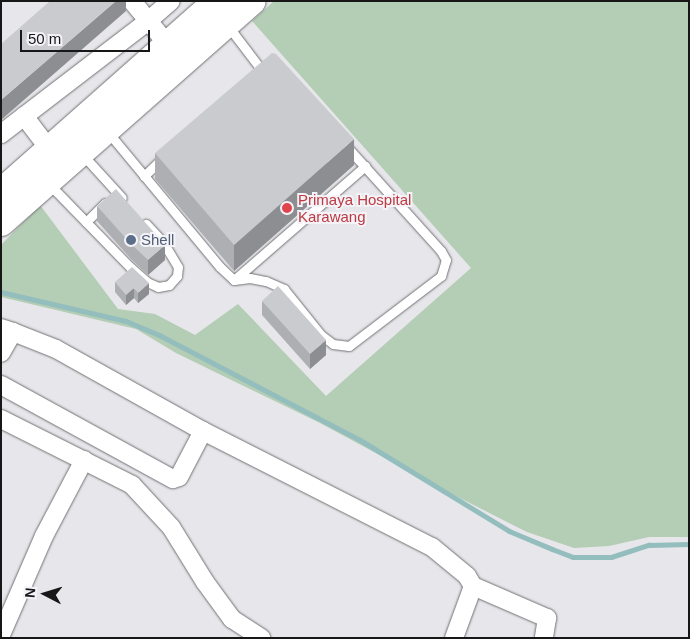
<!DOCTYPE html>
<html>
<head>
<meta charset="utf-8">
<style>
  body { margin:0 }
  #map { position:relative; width:690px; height:639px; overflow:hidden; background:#e7e6ea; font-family:Helvetica,sans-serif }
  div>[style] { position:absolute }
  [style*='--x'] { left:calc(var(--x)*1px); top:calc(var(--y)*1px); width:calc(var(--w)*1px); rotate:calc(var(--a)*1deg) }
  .green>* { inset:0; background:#b4cdb5 }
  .stream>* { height:5px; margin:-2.5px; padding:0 2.5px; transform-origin:2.5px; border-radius:2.5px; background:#94bebd }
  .roads { filter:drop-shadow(0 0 1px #717175) drop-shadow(0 0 1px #717175) }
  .lane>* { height:9px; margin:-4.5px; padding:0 4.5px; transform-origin:4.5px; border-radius:4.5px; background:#fff }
  .street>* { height:18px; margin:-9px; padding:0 9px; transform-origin:9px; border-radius:9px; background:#fff }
  .primary>* { height:28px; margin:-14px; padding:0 14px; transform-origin:14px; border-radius:14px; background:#fff }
  .wall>* { inset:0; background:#aeafb2 }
  .shaded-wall>* { inset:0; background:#8d8e91 }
  .building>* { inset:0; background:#cacbcf }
  .dots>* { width:14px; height:14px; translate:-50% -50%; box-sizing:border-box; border:2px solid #f4f3f8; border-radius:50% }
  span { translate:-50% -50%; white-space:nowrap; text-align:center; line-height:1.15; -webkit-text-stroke:4px #f4f3f8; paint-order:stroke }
  .health-label { font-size:15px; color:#be3a42 }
  .left { translate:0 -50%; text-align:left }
  .service-label { font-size:15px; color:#4e5e75 }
  .frame { position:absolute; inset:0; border:2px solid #171718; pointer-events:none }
  .north { position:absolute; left:20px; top:569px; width:50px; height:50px; -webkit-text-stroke:4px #f4f3f8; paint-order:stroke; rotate:275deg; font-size:14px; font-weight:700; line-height:20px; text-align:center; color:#171718 }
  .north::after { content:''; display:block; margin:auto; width:18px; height:22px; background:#171718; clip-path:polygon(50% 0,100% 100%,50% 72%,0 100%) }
  .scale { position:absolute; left:20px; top:30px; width:130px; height:22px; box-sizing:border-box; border:2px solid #171718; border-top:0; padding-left:6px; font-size:15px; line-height:18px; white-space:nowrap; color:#171718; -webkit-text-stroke:4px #f4f3f8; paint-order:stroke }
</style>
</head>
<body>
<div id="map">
  <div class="green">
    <i style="clip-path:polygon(274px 1px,689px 1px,689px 537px,649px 537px,609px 546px,574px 548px,527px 532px,450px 493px,320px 423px,176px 353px,136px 329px,1px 297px,1px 245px,40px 205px,118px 309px,155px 314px,195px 335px,238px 304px,326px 396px,471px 268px,252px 21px)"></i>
  </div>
  <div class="stream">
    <i style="--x:1;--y:292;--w:128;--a:13.1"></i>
    <i style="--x:126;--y:321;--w:38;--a:23"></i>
    <i style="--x:161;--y:336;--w:225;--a:27.6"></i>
    <i style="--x:360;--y:440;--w:175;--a:31.4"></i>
    <i style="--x:509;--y:531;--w:47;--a:22.7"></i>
    <i style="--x:552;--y:549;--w:22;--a:21"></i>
    <i style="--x:573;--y:557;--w:38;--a:0"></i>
    <i style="--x:611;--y:557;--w:40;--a:-18"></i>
    <i style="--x:649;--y:545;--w:40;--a:-1.4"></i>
  </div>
  <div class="roads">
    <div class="lane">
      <i style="--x:228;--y:26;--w:58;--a:52.7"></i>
      <i style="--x:107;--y:131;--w:177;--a:50.3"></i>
      <i style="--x:220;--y:267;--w:19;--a:43"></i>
      <i style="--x:234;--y:280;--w:174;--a:-41"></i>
      <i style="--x:82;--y:154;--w:59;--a:47.7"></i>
      <i style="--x:144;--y:176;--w:28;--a:-44"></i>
      <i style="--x:49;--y:184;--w:116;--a:45.7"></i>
      <i style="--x:130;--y:267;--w:23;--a:41"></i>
      <i style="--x:147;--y:282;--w:12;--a:24"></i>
      <i style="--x:158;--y:287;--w:11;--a:-10"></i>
      <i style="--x:169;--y:285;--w:12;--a:-48"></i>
      <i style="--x:177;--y:276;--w:9;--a:-84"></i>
      <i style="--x:178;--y:267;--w:29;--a:-121"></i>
      <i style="--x:163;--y:242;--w:25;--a:-133"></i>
      <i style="--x:86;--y:222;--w:27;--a:-45"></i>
      <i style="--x:234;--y:280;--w:16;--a:-7"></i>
      <i style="--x:250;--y:278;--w:16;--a:11"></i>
      <i style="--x:266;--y:281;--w:20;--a:24"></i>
      <i style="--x:284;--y:289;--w:59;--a:51.2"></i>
      <i style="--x:321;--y:335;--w:15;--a:37"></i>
      <i style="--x:333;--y:344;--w:16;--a:7"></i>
      <i style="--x:349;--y:346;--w:116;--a:-37.3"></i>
      <i style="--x:441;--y:276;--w:17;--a:-73"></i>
      <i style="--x:446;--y:260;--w:10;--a:-119"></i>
      <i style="--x:441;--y:251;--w:142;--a:-132.1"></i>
    </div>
    <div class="street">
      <i style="--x:132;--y:1;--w:57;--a:50.7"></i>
      <i style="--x:24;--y:116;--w:43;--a:52.6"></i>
      <i style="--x:1;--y:134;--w:185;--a:-37.5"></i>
      <i style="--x:148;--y:21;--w:30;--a:-41"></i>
      <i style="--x:1;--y:328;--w:13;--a:18"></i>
      <i style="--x:13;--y:332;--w:24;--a:120"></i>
      <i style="--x:13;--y:332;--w:46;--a:21.6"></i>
      <i style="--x:56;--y:349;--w:168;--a:29.2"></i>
      <i style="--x:203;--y:431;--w:257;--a:26.9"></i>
      <i style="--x:432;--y:547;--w:45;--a:39.6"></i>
      <i style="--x:467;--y:576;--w:12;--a:59"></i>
      <i style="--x:473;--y:586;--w:81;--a:23.4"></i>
      <i style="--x:547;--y:618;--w:20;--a:99"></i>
      <i style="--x:1;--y:385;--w:196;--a:28.7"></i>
      <i style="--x:173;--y:479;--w:6;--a:-18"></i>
      <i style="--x:179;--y:477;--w:52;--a:-62.4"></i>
      <i style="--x:1;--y:419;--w:147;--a:26.7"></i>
      <i style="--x:132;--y:485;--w:57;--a:47.1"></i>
      <i style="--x:171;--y:527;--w:65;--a:58.3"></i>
      <i style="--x:205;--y:582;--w:46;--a:53.9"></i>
      <i style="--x:232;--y:619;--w:35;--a:33"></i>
      <i style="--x:1;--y:635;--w:108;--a:-66.5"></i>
      <i style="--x:44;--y:536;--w:86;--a:-62.2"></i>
      <i style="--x:454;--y:638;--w:55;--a:-69.9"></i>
    </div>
    <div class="primary">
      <i style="--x:1;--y:193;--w:290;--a:-41.5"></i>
      <i style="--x:1;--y:222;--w:334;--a:-41.4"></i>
    </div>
  </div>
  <div class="wall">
    <i style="clip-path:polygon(155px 153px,354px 165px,234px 271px,155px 179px)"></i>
    <i style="clip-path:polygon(97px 206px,165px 260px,148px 275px,131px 259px,97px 221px)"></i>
    <i style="clip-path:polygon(115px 282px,149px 294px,138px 303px,134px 298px,126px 305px,115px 292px)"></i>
    <i style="clip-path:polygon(262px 301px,326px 355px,310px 369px,262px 315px)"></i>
  </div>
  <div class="shaded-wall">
    <i style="clip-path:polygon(116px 1px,126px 1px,126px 11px,1px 120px,1px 100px)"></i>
    <i style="clip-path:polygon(354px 139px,354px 165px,234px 271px,234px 245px)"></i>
    <i style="clip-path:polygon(165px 245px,165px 260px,148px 275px,148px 260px)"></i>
    <i style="clip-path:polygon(149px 283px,149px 294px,138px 303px,138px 293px)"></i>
    <i style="clip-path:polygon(134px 288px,134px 298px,126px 305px,126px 295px)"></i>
    <i style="clip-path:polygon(326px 340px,326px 355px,310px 369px,310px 354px)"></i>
  </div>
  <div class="building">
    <i style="clip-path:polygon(50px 1px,116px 1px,1px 100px,1px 44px)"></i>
    <i style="clip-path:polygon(272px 53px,276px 54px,354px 139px,234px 245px,155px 153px)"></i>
    <i style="clip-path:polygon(116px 189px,165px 245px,148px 260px,131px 244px,97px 206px)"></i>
    <i style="clip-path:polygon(132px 267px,149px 283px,138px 293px,134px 288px,126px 295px,115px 282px)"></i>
    <i style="clip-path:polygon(278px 286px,326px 340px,310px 354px,262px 301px)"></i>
  </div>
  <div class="dots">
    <i style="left:287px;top:208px;background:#e0444e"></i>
    <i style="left:131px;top:240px;background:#5c6f8a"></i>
  </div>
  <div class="health-label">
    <span class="left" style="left:298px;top:208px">Primaya Hospital<br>Karawang</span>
  </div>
  <div class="service-label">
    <span class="left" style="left:141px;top:240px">Shell</span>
  </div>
  <div class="frame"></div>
  <div class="north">N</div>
  <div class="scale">50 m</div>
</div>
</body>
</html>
